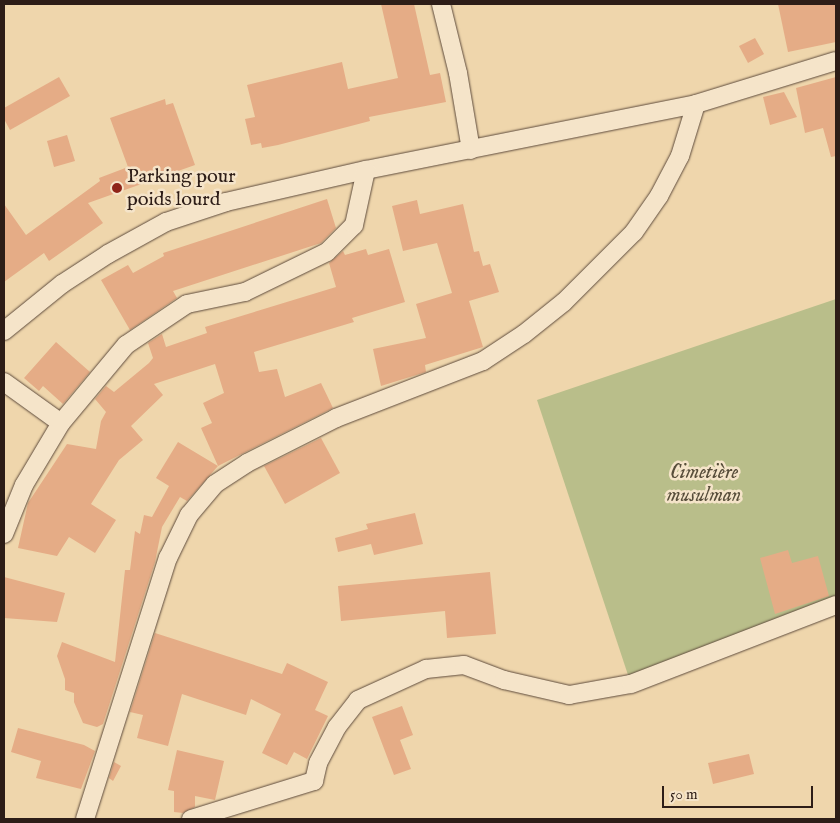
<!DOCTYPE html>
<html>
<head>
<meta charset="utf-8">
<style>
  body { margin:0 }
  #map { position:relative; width:840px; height:823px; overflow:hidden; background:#efd6ac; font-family:"IM FELL English",serif }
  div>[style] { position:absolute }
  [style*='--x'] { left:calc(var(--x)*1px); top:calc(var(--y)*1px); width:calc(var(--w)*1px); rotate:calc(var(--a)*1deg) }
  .green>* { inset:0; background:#b9be8a }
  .building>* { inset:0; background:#e5ac86 }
  .roads { filter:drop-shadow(0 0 1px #5e4b3c) drop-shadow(0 0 1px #5e4b3c) }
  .minor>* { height:18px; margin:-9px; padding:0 9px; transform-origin:9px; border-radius:9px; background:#f5e4c9 }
  .dots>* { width:14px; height:14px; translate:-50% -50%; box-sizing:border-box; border:2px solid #f5e4c9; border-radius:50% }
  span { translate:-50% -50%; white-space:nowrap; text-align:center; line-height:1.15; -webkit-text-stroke:5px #f5e4c9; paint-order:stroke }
  .poi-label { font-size:20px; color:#2d1d17 }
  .left { translate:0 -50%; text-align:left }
  .park-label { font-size:20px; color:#574d3a; font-style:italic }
  .frame { position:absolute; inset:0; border:5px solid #2d1d17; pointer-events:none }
  .scale { position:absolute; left:662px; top:786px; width:151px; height:22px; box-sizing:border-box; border:2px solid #2d1d17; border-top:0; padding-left:6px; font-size:15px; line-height:18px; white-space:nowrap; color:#2d1d17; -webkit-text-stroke:4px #f5e4c9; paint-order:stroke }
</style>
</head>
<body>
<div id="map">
  <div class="green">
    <i style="clip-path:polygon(836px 299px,836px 606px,631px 684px,537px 400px)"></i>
  </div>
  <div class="building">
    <i style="clip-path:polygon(381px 4px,414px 4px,430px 75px,440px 73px,446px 102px,369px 117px,370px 121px,278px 145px,262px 148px,261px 143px,251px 145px,245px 119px,255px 117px,247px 85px,342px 62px,348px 89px,398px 78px)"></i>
    <i style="clip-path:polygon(778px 4px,836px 4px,836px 42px,788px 52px)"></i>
    <i style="clip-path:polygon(755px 38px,764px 54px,748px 63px,739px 46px)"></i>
    <i style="clip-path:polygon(59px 77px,70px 96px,10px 130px,4px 119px,4px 108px)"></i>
    <i style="clip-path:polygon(836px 77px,836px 156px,831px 157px,823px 128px,805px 133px,796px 88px)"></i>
    <i style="clip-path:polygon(784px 92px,797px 117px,770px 125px,763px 97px)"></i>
    <i style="clip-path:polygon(165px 99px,166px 105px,173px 103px,195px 165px,88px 203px,103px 223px,49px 261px,44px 253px,4px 282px,4px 204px,26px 235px,100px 181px,99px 178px,128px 167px,110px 118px)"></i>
    <i style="clip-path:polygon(67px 135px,75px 161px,54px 167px,47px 141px)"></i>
    <i style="clip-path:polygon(327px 199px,336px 228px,321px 243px,173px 291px,177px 298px,130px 330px,101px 280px,128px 265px,133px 273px,164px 256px,163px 253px)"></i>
    <i style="clip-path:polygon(417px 200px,420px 214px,463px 204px,474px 252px,479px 251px,483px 266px,490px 264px,499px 292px,469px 301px,483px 347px,425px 365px,426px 372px,381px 386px,373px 349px,426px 338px,416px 304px,452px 293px,437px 243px,403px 251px,392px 206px)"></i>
    <i style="clip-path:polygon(366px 249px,368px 255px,389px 249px,405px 302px,352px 318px,354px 322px,254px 352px,259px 372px,277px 369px,285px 397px,321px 383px,333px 408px,218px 466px,201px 428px,212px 423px,203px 403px,224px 393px,215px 364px,154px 384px,163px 395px,131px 426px,143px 440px,119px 460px,91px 504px,116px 520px,95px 553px,69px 537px,57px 556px,18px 548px,28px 503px,67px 444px,96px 449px,101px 421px,106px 412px,95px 399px,106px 386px,114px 392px,149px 363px,153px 358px,148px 343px,162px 334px,166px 347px,207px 333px,205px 327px,336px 287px,329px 263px,343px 251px,345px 255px)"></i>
    <i style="clip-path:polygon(56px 342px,90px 372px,63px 404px,43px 386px,39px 391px,24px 378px)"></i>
    <i style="clip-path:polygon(321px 438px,340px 473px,285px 504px,264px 466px)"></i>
    <i style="clip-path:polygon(178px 442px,218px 466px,187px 501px,180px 497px,162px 527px,155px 562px,103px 724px,97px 727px,83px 723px,74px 702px,74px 693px,65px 690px,65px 679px,57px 656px,62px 642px,115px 662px,125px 570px,130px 570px,135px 531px,140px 534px,144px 515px,152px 517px,169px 486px,156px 478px)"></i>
    <i style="clip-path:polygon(415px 513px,423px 544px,374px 555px,371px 544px,338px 552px,335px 538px,368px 529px,366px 524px)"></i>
    <i style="clip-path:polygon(788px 550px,792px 563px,818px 556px,829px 596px,775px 614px,760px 558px)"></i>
    <i style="clip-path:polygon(490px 572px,496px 634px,447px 638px,445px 611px,341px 621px,338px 586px)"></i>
    <i style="clip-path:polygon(4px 577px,65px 593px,57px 622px,4px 618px)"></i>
    <i style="clip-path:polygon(155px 633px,282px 674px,287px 663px,328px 682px,315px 710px,328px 716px,307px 759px,294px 752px,287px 765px,262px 753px,281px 714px,251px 699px,246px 715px,182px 694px,168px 746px,137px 738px,143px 715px,130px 712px)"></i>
    <i style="clip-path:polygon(402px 706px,413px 735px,400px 740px,411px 769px,394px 775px,372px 717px)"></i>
    <i style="clip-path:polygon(18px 728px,84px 745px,95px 751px,81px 789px,36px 778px,41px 761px,11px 752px)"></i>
    <i style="clip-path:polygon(177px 750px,224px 761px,215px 800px,195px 796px,195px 807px,183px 813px,174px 812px,174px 791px,168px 790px)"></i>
    <i style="clip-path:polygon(749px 754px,754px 774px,713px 784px,708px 763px)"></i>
    <i style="clip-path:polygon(114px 762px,121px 766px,113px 781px,109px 778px)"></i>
  </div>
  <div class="roads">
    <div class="minor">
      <i style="--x:441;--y:4;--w:71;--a:76.2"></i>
      <i style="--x:458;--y:73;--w:78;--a:80.4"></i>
      <i style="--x:4;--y:331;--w:75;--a:-39"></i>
      <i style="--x:62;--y:284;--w:55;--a:-33.1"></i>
      <i style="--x:108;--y:254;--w:66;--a:-28.9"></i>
      <i style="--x:166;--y:222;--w:63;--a:-18.4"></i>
      <i style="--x:226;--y:202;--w:144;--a:-12.9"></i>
      <i style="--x:366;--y:170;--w:337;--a:-11.3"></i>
      <i style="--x:696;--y:104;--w:146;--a:-17.1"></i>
      <i style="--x:4;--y:382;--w:70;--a:35.7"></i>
      <i style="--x:4;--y:534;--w:53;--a:-67.8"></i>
      <i style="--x:24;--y:485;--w:72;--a:-59.2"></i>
      <i style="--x:61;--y:423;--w:102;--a:-50.2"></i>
      <i style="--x:126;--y:345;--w:73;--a:-33.9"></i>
      <i style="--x:187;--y:304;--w:59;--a:-11.7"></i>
      <i style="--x:245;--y:292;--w:91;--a:-26"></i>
      <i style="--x:327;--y:252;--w:38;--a:-45"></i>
      <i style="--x:354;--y:225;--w:56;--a:-77.7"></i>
      <i style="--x:85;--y:819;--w:274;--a:-72.4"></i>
      <i style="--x:168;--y:558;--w:48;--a:-64"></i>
      <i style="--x:189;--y:515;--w:40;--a:-50"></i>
      <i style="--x:215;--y:484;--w:38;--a:-33"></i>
      <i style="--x:247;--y:463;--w:100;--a:-26.8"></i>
      <i style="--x:336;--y:418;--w:158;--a:-21.2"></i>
      <i style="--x:483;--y:361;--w:49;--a:-33.4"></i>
      <i style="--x:524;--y:334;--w:51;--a:-38.7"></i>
      <i style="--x:564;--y:302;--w:99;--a:-45"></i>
      <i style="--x:634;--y:232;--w:44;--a:-55.2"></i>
      <i style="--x:659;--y:196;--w:45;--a:-62.3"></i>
      <i style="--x:680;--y:156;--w:54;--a:-72.9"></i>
      <i style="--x:191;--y:819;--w:129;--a:-17.2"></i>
      <i style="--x:314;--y:781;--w:18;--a:-77"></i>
      <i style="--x:318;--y:763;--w:41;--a:-62.2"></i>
      <i style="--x:337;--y:727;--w:34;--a:-52"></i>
      <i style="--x:358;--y:700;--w:75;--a:-24.5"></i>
      <i style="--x:426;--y:669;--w:38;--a:-6"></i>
      <i style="--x:464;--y:665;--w:43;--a:20.6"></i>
      <i style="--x:504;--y:680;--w:67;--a:13"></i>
      <i style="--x:569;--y:695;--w:63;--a:-10.1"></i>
      <i style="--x:631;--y:684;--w:220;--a:-21.1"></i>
    </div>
  </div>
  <div class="dots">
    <i style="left:117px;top:188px;background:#8f2418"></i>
  </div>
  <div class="poi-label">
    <span class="left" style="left:127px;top:188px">Parking pour<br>poids lourd</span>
  </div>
  <div class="park-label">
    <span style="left:704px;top:484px">Cimetière<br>musulman</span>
  </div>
  <div class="frame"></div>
  <div class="scale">50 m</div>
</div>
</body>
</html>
